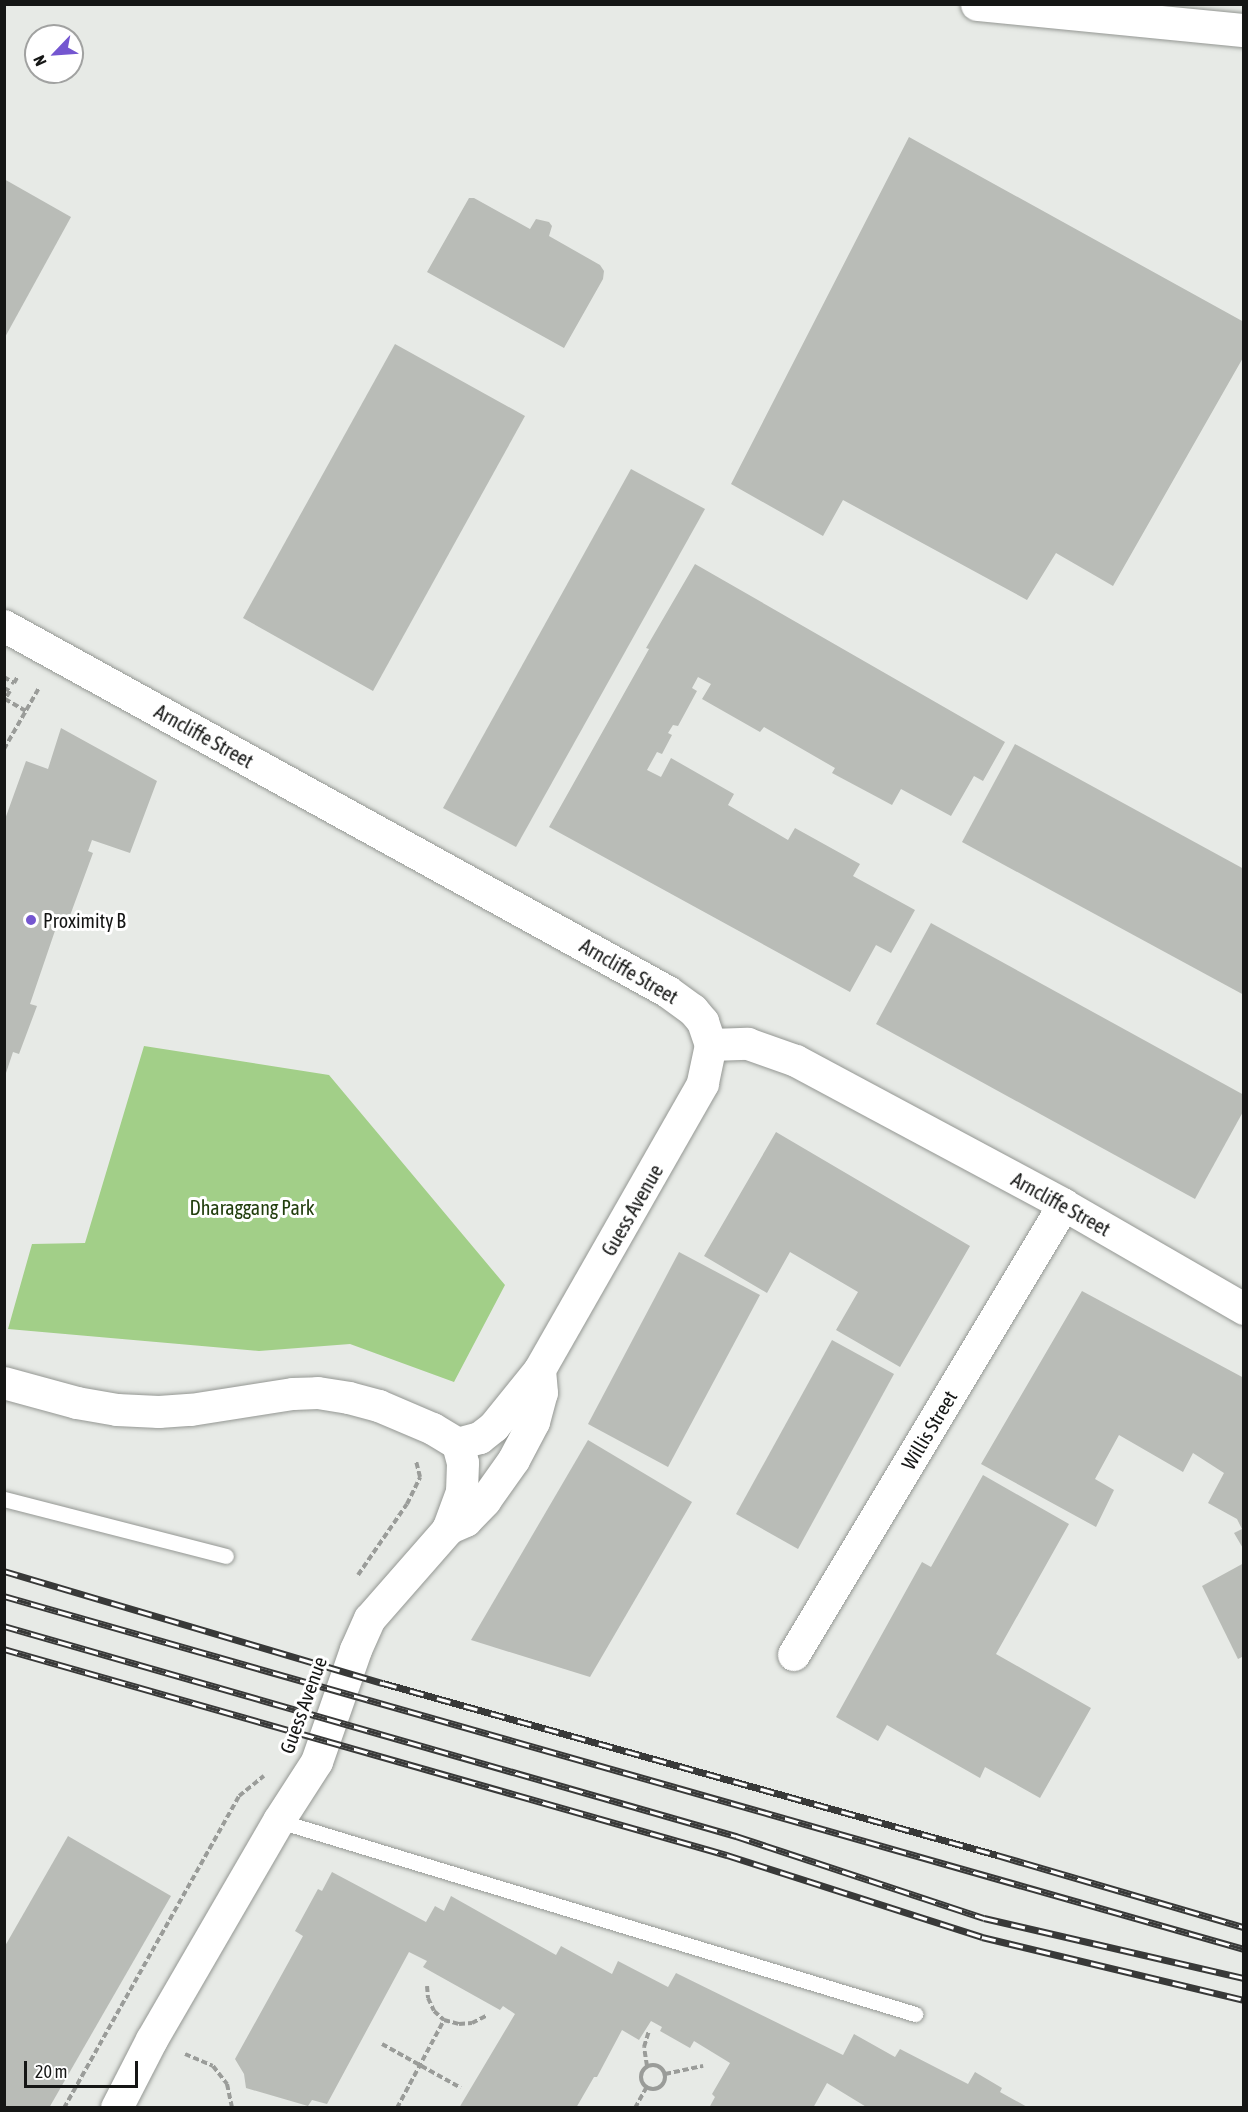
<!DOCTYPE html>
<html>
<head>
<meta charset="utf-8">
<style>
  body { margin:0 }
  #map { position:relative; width:1248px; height:2112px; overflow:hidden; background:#e7eae6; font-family:"Asap Condensed",sans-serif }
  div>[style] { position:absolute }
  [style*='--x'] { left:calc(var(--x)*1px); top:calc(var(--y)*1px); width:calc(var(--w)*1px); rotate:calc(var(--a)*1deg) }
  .green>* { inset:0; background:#a2cf88 }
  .building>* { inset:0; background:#b9bcb7 }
  .path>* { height:4px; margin-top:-2px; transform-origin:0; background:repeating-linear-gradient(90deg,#9a9c99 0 6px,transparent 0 9px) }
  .path>.ring { margin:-2px; padding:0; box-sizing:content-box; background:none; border:4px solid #9a9c99; border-radius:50% }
  .roads { filter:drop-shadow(0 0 2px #949793) drop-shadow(0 0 2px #949793) }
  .service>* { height:15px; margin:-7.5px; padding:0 7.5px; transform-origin:7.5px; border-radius:7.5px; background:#fff }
  .minor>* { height:32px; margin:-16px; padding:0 16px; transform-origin:16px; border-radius:16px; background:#fff }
  .trunk>* { height:33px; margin:-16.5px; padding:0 16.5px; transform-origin:16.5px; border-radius:16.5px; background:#fff }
  .rail>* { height:7px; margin-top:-3.5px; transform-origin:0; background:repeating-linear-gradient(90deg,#fff 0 14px,#383938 0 28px); box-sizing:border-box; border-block:2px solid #383938 }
  .dots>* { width:16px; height:16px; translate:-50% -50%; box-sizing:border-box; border:3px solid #fff; border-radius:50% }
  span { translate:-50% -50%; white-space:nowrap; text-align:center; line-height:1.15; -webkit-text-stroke:6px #fff; paint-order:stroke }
  .street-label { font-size:20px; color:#151615 }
  .poi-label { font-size:20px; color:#151615 }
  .left { translate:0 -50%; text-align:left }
  .park-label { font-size:20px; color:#213e0c }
  .frame { position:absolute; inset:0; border:6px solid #151615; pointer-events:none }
  .north { position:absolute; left:24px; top:24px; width:60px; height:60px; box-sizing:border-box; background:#fff; border:2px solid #a1a2a1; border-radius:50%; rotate:245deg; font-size:16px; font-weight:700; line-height:24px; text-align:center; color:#151615 }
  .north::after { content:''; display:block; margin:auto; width:21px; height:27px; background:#7456d0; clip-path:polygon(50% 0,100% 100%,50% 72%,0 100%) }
  .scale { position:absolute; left:24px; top:2061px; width:114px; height:27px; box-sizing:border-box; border:3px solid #151615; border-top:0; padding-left:8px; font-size:18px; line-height:21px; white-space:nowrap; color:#151615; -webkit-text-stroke:4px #fff; paint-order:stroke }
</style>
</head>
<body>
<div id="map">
  <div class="green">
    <i style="clip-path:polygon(144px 1046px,329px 1075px,505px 1285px,454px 1382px,350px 1344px,259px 1351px,8px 1329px,32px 1244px,85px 1243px)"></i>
  </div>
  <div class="building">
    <i style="clip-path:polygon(909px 137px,1244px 322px,1244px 356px,1113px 586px,1056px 553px,1027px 600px,843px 500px,823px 536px,731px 484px)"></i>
    <i style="clip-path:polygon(4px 179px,71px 217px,4px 339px)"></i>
    <i style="clip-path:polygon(469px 198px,474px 198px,530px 229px,536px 219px,549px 222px,552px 226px,549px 236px,600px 265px,604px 271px,603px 279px,564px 348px,427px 272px)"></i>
    <i style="clip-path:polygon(395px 344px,525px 416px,373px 691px,243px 618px)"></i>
    <i style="clip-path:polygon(631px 469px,705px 509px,516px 847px,443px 808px)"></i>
    <i style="clip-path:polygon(695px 564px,1005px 742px,983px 781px,974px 776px,951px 816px,901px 789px,892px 805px,832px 773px,835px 768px,764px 727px,760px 732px,702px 699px,711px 684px,698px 677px,692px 688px,697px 691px,678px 726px,673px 725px,668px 733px,672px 735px,662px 754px,657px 752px,647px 770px,661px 777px,671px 758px,734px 794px,728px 805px,788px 840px,795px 828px,860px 864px,853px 876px,915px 910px,891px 953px,876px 945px,850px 992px,549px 827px,649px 649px,646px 648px)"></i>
    <i style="clip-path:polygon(61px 728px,157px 781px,130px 853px,92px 840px,88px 851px,93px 853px,68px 921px,59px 919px,30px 1004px,37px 1006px,19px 1054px,13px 1052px,5px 1076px,4px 822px,26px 761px,48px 769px)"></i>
    <i style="clip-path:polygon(1015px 744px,1244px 869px,1244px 995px,962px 842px)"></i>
    <i style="clip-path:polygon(931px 923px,1244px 1095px,1244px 1110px,1195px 1199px,876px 1024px)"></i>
    <i style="clip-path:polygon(776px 1132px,970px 1246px,900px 1367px,836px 1330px,858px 1292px,790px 1252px,767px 1293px,704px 1256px)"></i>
    <i style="clip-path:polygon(679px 1252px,760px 1295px,668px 1467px,588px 1424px)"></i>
    <i style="clip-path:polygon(1082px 1291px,1244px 1378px,1244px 1550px,1234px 1533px,1242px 1529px,1237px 1519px,1208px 1503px,1224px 1473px,1193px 1453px,1183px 1472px,1119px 1435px,1095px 1479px,1114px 1490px,1096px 1527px,981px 1464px)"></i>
    <i style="clip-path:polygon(832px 1340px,894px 1374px,798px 1549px,736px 1514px)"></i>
    <i style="clip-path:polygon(588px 1440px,692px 1502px,590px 1677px,471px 1640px)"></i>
    <i style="clip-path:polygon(983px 1475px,1069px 1524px,996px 1654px,1091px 1708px,1040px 1798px,985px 1767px,980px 1778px,887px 1725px,878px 1741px,836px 1717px,922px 1562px,931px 1567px)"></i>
    <i style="clip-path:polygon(1244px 1563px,1244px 1656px,1238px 1659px,1202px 1586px)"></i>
    <i style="clip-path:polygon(68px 1836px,171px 1896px,49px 2108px,5px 2108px,5px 1946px)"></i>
    <i style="clip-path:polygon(332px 1872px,426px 1922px,435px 1906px,444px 1911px,451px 1896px,556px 1955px,561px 1946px,612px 1974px,618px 1961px,668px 1987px,676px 1973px,843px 2055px,854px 2034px,895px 2057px,900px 2049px,968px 2084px,975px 2072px,1002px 2088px,1000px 2092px,1029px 2108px,868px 2108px,827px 2083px,813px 2108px,709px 2108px,715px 2097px,712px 2094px,730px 2063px,694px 2041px,690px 2048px,660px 2031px,662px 2027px,651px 2021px,639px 2040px,622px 2030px,597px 2077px,594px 2077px,576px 2108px,459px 2108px,515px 2014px,503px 2006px,500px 2010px,423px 1967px,427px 1961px,409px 1952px,327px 2104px,312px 2100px,308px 2106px,246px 2088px,244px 2074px,235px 2059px,303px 1936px,295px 1931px,318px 1889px,322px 1891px)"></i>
  </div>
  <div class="path">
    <i style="--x:4;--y:677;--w:12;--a:31"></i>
    <i style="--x:14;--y:683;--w:8;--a:-60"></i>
    <i style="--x:4;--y:688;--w:7;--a:27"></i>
    <i style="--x:10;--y:691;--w:9;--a:122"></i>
    <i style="--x:5;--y:699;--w:24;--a:30"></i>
    <i style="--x:4;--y:749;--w:70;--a:-60.2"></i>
    <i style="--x:358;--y:1575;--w:86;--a:-55.4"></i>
    <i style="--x:407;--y:1504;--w:30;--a:-64"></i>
    <i style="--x:420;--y:1477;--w:16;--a:-104"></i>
    <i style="--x:427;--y:1986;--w:12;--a:85"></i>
    <i style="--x:428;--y:1998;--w:14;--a:65"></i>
    <i style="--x:434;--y:2011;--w:13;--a:42"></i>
    <i style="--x:444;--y:2020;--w:16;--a:15"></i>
    <i style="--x:459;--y:2024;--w:13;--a:-4"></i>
    <i style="--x:472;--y:2023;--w:16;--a:-27"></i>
    <i style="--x:382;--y:2044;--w:90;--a:29.1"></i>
    <i style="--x:185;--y:2054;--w:30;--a:23"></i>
    <i style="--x:213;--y:2066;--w:23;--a:52"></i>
    <i style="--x:227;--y:2084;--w:25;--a:78"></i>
    <i class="ring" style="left:641px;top:2065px;width:20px;height:20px"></i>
    <i style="--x:647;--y:2066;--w:19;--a:-99"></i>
    <i style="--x:644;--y:2047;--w:17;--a:-73"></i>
    <i style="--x:665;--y:2074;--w:39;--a:-12"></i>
    <i style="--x:64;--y:2108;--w:358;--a:-60.7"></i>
    <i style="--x:239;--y:1796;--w:32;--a:-39"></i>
    <i style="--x:397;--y:2108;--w:100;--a:-61.9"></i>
    <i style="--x:635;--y:2108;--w:23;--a:-61"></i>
  </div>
  <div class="roads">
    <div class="service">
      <i style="--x:4;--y:1499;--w:229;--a:14.4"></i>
      <i style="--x:279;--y:1821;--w:665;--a:16.88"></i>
    </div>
    <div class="minor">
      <i style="--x:4;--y:626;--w:758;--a:28.86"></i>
      <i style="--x:668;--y:992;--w:31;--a:36"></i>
      <i style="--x:693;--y:1010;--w:16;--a:50"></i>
      <i style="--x:703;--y:1022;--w:24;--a:71"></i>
      <i style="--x:711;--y:1045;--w:40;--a:102"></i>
      <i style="--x:703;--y:1084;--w:329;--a:119.7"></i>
      <i style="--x:540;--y:1370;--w:73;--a:128.9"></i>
      <i style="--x:494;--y:1427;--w:18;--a:142"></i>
      <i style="--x:480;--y:1438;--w:23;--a:165"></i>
      <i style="--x:711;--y:1045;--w:37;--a:-2"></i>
      <i style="--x:748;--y:1044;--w:51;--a:19.5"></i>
      <i style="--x:796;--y:1061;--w:304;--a:28.2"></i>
      <i style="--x:1064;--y:1205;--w:208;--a:30"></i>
      <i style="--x:4;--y:1383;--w:76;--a:15.3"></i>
      <i style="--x:77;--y:1403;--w:41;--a:9.9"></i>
      <i style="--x:117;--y:1410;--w:42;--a:2.7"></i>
      <i style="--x:159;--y:1412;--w:32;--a:-4"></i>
      <i style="--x:191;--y:1410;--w:103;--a:-8.9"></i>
      <i style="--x:293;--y:1394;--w:25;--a:-2"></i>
      <i style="--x:318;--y:1393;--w:31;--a:9"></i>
      <i style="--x:349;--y:1398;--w:31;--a:15"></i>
      <i style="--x:379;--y:1406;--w:59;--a:23.1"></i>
      <i style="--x:433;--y:1429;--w:29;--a:31"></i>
      <i style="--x:448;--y:1529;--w:20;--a:-24"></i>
      <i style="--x:466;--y:1521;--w:28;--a:-46"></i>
      <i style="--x:485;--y:1501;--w:50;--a:-54.7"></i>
      <i style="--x:514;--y:1460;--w:43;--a:-62.2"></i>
      <i style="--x:534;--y:1422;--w:30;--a:-75"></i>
      <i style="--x:542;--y:1393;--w:23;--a:-95"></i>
      <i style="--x:794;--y:1655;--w:525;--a:-59.04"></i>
      <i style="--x:117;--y:2108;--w:76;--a:-62.8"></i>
      <i style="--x:152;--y:2040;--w:253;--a:-59.9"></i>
      <i style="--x:279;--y:1821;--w:70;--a:-57.2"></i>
      <i style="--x:317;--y:1762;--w:119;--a:-70.8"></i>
      <i style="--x:356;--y:1650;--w:34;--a:-66"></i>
      <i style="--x:370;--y:1619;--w:118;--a:-48.8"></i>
      <i style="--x:448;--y:1530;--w:40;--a:-69.8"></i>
      <i style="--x:462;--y:1492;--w:29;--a:-88"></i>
      <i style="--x:463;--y:1463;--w:20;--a:-105"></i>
    </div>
    <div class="trunk">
      <i style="--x:977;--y:4;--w:268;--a:5.6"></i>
    </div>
  </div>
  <div class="rail">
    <i style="--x:4;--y:1571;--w:395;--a:16.5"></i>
    <i style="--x:383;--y:1683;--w:638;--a:15.65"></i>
    <i style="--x:997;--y:1855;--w:257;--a:16.3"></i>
    <i style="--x:4;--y:1596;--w:1289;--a:15.89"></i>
    <i style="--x:4;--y:1626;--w:762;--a:16.01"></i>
    <i style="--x:736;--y:1836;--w:261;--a:18.3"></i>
    <i style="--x:984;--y:1918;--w:267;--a:13"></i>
    <i style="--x:4;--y:1649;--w:752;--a:15.9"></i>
    <i style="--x:727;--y:1855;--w:268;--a:17.8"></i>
    <i style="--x:982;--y:1937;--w:269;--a:13.5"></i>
  </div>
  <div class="dots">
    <i style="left:31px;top:920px;background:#7456d0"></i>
  </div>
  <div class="street-label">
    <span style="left:204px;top:736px;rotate:29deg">Arncliffe Street</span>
    <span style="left:629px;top:971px;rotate:30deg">Arncliffe Street</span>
    <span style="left:1061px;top:1204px;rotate:29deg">Arncliffe Street</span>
    <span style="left:632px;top:1210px;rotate:-60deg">Guess Avenue</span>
    <span style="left:929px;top:1430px;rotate:-59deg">Willis Street</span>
    <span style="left:303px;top:1705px;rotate:-70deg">Guess Avenue</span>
  </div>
  <div class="poi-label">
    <span class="left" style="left:43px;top:920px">Proximity B</span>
  </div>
  <div class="park-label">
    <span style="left:252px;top:1207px">Dharaggang Park</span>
  </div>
  <div class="frame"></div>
  <div class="north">N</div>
  <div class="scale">20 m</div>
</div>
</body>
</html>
